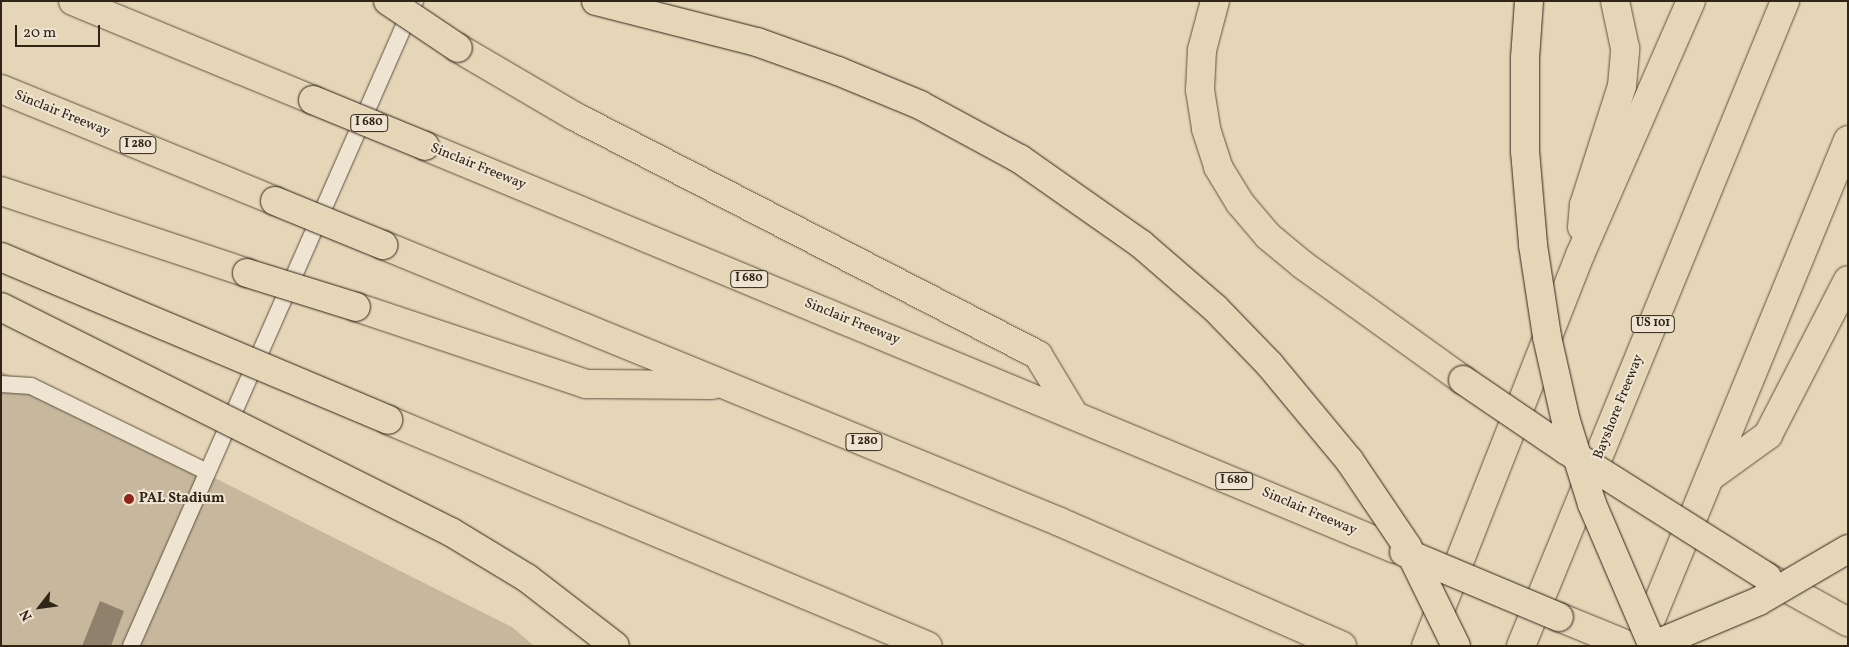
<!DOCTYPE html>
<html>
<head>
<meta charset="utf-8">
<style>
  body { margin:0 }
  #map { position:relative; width:1849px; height:647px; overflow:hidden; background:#e6d6b8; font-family:Vollkorn,serif }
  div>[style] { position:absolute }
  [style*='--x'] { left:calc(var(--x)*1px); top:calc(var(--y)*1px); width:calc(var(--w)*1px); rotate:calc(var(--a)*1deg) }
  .green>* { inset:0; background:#c7b89d }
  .building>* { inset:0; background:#8f816b }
  .roads { filter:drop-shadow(0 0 1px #5e513f) drop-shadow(0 0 1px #5e513f) }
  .lane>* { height:16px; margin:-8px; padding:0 8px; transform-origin:8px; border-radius:8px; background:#efe4d1 }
  .highway>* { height:28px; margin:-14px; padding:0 14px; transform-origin:14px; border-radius:14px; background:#e6d6b8 }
  .bridges { filter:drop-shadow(0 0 1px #302517) drop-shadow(0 0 1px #302517) }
  .highway-bridge>* { height:28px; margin:-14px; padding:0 14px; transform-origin:14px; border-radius:14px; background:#e6d6b8 }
  .dots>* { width:14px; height:14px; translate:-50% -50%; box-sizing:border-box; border:2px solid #efe4d1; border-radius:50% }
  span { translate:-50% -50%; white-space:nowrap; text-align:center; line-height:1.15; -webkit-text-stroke:4px #efe4d1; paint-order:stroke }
  .shield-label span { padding:1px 4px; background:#efe4d1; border:1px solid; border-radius:4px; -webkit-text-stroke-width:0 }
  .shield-label { font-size:12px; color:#302517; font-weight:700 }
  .street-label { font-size:14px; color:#302517 }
  .poi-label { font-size:14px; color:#302517; font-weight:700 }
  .left { translate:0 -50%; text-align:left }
  .frame { position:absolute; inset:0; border:2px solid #302517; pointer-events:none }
  .north { position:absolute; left:15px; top:582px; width:50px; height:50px; -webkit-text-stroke:4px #efe4d1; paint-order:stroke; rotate:240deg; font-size:14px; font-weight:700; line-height:20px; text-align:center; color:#302517 }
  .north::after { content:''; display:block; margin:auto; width:18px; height:22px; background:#302517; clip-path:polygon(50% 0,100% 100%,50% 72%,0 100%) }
  .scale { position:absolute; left:15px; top:25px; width:85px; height:22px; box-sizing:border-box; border:2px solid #302517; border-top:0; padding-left:6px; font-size:15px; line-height:18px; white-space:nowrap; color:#302517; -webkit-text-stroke:4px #efe4d1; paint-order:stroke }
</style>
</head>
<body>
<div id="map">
  <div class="green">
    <i style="clip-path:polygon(1px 371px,512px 627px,534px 646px,1px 646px)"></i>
  </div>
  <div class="building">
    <i style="clip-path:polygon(100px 601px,124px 611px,111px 646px,82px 646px)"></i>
  </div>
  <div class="roads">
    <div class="lane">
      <i style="--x:1;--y:384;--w:30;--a:4"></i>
      <i style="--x:31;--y:386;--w:196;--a:26"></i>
      <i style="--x:131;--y:646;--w:705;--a:-66.24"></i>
    </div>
    <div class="highway">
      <i style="--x:73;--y:1;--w:260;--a:22.4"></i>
      <i style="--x:1215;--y:1;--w:51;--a:104.9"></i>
      <i style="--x:1202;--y:50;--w:40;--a:92.9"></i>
      <i style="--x:1200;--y:90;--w:39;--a:81"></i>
      <i style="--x:1206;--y:129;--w:40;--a:72"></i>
      <i style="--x:1218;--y:167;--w:42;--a:58.6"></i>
      <i style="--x:1240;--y:203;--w:43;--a:49.7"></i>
      <i style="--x:1268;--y:236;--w:45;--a:39.6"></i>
      <i style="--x:1303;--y:265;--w:197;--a:35.7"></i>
      <i style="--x:458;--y:48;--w:134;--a:30.4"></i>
      <i style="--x:574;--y:116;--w:522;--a:27.25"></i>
      <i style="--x:1038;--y:355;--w:68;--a:58.9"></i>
      <i style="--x:1;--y:89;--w:296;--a:22.2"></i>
      <i style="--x:425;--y:146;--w:1050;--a:22.56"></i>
      <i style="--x:1;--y:191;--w:259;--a:18.4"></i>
      <i style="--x:1582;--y:227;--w:22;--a:-85"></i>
      <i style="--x:1584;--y:205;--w:125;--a:-72.3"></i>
      <i style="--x:1622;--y:86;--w:38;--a:-85"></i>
      <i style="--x:1625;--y:48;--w:48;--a:-102"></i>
      <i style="--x:383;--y:245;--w:731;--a:22.25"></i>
      <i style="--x:1060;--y:522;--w:308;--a:23.7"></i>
      <i style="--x:356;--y:307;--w:243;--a:18.5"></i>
      <i style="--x:586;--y:384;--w:126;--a:0.5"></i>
      <i style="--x:388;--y:420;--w:585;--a:22.71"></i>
      <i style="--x:1710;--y:477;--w:72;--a:-35.9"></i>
      <i style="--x:1768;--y:435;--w:174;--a:-62.7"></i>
      <i style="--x:1767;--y:577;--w:93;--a:29.1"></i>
      <i style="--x:1559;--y:617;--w:77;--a:22.2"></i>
      <i style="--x:1426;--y:646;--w:420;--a:-68.5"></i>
      <i style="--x:1580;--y:255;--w:277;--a:-66.4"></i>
      <i style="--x:1521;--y:646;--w:697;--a:-67.74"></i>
      <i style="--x:1640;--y:646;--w:547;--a:-67.65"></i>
    </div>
  </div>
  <div class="bridges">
    <div class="highway-bridge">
      <i style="--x:388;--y:1;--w:84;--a:33.9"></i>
      <i style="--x:596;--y:1;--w:166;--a:14.3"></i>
      <i style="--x:757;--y:42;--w:86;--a:19.7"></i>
      <i style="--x:838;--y:71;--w:89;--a:22.5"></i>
      <i style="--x:920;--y:105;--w:114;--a:28.4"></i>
      <i style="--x:1020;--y:159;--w:148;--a:35.1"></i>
      <i style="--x:1141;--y:244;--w:98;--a:40.9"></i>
      <i style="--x:1215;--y:308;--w:79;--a:46"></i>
      <i style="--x:1270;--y:365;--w:124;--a:50.3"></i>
      <i style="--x:1349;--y:460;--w:104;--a:56"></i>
      <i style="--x:1407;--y:546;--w:111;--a:63.9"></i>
      <i style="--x:1529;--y:1;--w:57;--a:94"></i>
      <i style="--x:1525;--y:58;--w:93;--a:90"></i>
      <i style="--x:1525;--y:151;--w:94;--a:85.1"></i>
      <i style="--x:1533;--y:245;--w:93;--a:81.3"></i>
      <i style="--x:1547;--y:337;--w:86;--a:77.3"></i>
      <i style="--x:1566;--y:421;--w:87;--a:72.6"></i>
      <i style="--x:1592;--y:504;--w:155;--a:66.8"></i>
      <i style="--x:313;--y:100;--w:121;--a:22.3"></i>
      <i style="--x:275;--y:201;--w:117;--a:22.2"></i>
      <i style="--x:1;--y:257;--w:420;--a:22.8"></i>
      <i style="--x:247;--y:273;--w:114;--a:17.3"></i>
      <i style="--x:1;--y:307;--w:503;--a:26.57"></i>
      <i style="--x:451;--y:532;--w:89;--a:31.2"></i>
      <i style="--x:527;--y:578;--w:111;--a:37.7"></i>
      <i style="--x:1463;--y:380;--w:125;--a:34.2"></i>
      <i style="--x:1566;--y:450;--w:238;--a:32.3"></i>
      <i style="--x:1404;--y:552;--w:168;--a:22.8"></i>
      <i style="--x:1652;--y:646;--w:116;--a:-22.8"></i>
      <i style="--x:1759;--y:601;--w:103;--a:-30.3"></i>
    </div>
  </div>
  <div class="dots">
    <i style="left:129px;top:499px;background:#8f2418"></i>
  </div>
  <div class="shield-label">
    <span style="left:369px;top:123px">I 680</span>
    <span style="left:138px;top:145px">I 280</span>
    <span style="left:749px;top:279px">I 680</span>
    <span style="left:1653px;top:324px">US 101</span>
    <span style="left:864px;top:442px">I 280</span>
    <span style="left:1234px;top:481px">I 680</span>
  </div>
  <div class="street-label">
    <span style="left:62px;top:114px;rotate:22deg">Sinclair Freeway</span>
    <span style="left:478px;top:167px;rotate:22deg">Sinclair Freeway</span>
    <span style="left:852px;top:322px;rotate:22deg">Sinclair Freeway</span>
    <span style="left:1619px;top:407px;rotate:-68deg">Bayshore Freeway</span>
    <span style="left:1309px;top:512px;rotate:23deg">Sinclair Freeway</span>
  </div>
  <div class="poi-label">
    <span class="left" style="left:139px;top:499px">PAL Stadium</span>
  </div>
  <div class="frame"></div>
  <div class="north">N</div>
  <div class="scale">20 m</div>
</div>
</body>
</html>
